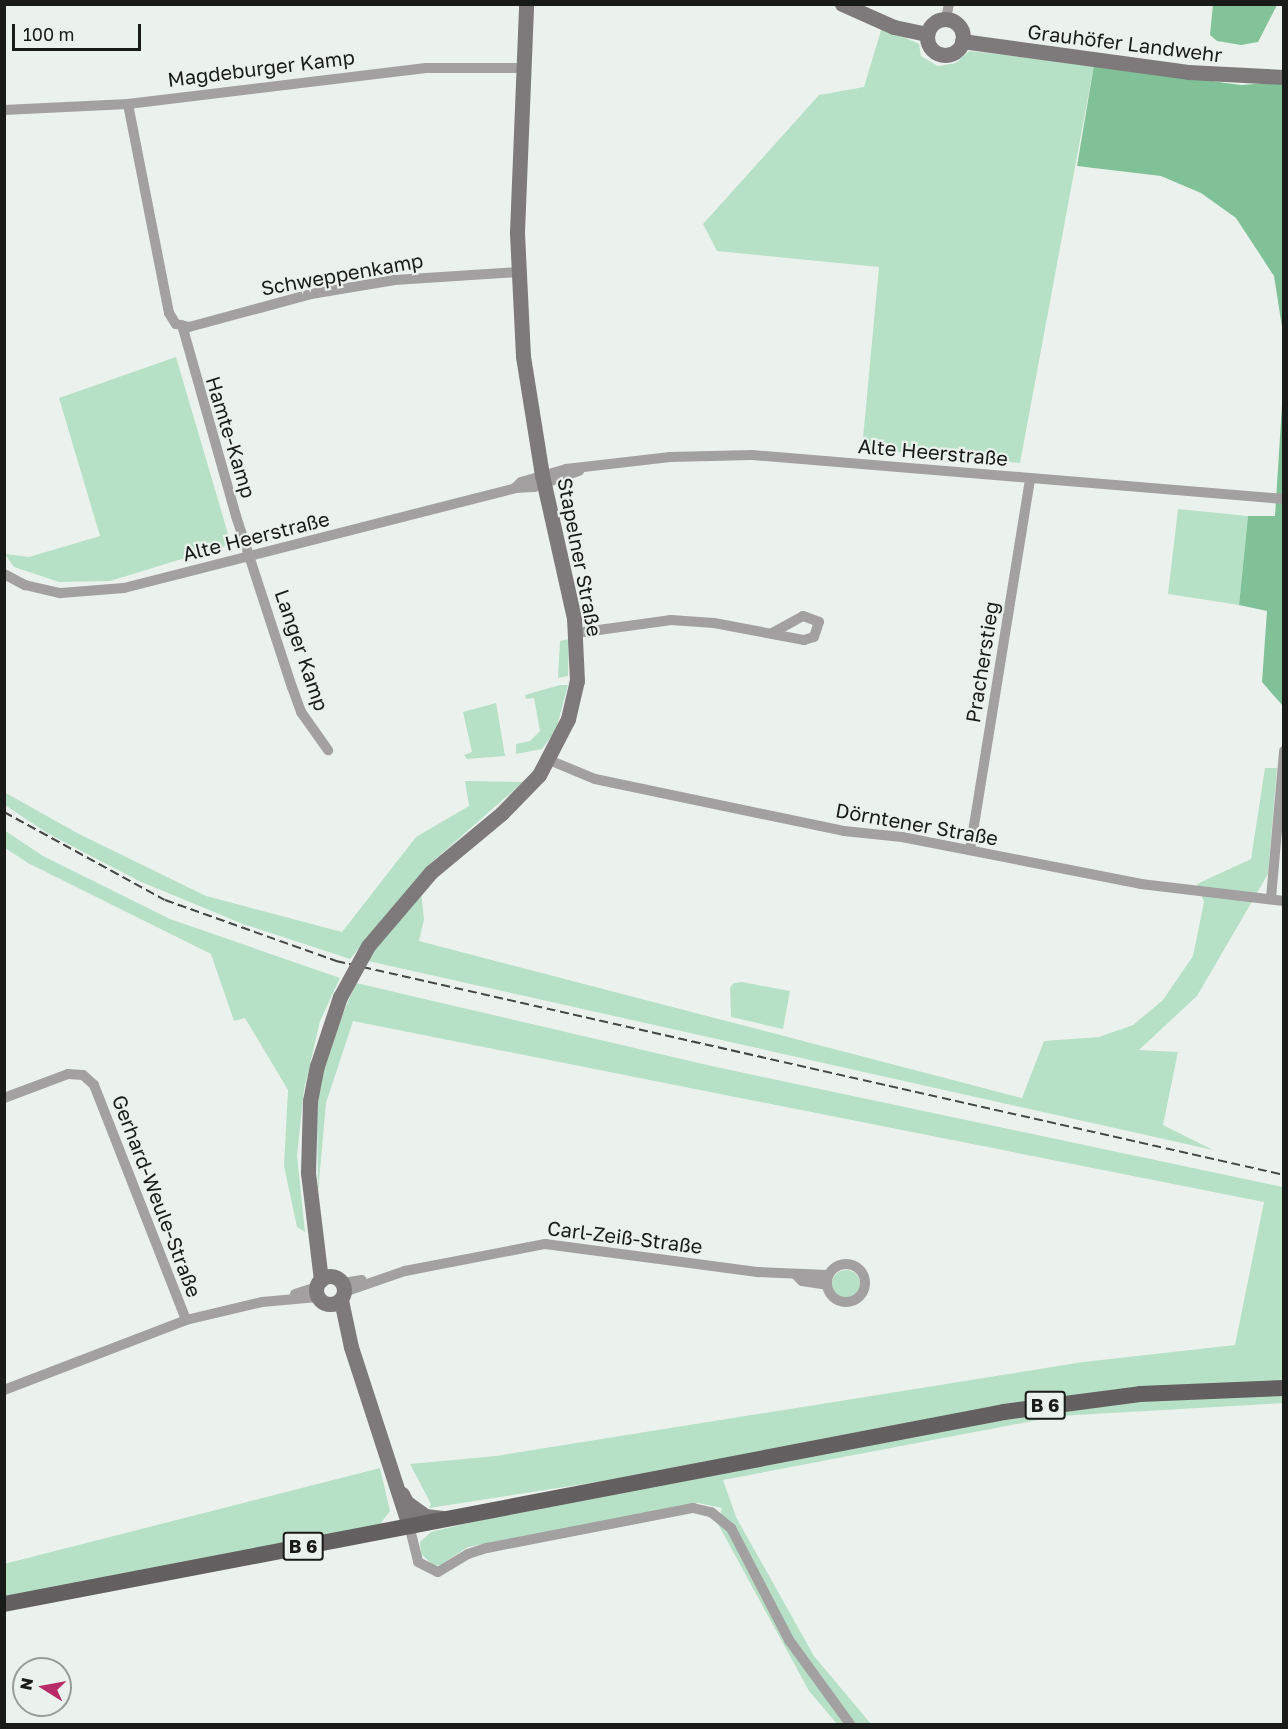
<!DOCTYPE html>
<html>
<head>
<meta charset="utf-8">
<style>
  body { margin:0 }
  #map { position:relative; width:1288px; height:1729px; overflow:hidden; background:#ebf2ed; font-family:"Golos Text",sans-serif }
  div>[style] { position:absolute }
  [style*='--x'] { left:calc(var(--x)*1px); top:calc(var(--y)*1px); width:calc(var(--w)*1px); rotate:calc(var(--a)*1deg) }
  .green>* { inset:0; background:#b7e1c6 }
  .round { border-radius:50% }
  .forest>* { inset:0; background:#80c198 }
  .water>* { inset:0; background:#82c39a }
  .street>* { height:10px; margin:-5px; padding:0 5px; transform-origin:5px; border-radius:5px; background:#a3a0a1 }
  .street>.ring { margin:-5px; padding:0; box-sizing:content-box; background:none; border:10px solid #a3a0a1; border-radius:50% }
  .secondary>* { height:15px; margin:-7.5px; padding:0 7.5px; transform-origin:7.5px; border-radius:7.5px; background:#7e7a7b }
  .secondary>.ring { margin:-7.5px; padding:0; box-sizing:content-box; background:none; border:15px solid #7e7a7b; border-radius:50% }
  .primary>* { height:16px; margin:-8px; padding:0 8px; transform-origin:8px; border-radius:8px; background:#645f60 }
  .rail>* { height:2px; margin-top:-1px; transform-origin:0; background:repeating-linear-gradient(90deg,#444744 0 9px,transparent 0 13.5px) }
  .secondary-bridge>* { height:15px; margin:-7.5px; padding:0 7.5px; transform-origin:7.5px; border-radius:7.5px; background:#7e7a7b }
  span { translate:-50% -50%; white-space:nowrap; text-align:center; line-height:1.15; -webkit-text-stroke:4.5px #ebf2ed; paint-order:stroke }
  .shield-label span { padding:2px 4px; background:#ebf2ed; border:2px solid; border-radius:4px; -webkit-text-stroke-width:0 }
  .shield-label { font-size:18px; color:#191b19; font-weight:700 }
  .street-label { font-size:20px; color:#191b19 }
  .frame { position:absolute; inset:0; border:6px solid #191b19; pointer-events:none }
  .north { position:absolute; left:12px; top:1657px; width:60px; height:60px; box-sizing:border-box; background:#ebf2ed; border:2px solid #979c98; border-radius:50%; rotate:281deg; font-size:16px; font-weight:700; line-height:24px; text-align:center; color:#191b19 }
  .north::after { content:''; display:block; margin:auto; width:21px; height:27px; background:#b72c67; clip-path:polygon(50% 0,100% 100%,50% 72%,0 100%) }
  .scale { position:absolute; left:12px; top:24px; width:129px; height:27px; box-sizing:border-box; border:3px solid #191b19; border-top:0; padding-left:8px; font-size:18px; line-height:21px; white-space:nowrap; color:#191b19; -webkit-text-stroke:4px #ebf2ed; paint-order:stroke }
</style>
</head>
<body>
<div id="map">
  <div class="green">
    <i style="clip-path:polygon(882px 27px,919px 44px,921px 56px,938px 66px,956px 63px,969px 51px,1094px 65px,1020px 463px,862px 449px,879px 267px,717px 251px,703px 224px,819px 95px,864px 87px)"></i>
    <i style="clip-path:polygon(176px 357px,231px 544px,110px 581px,59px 582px,14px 567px,5px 554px,29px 557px,100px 536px,59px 398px)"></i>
    <i style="clip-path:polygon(1178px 509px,1248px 516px,1239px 605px,1168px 594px)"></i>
    <i style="clip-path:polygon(569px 639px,568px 676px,558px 678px,560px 641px)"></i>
    <i style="clip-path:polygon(560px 685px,568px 685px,556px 730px,542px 749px,516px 754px,516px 744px,530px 741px,540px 731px,534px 698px,526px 699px,525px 695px)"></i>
    <i style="clip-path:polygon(496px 703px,505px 756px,467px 759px,464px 755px,472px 752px,463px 712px)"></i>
    <i style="clip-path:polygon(1265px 768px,1277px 768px,1268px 874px,1197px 996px,1139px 1050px,1178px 1052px,1163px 1125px,1213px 1150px,368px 961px,396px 917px,421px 892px,424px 920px,419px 941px,1022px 1098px,1044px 1041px,1099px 1037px,1133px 1025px,1163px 1000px,1193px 956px,1204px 902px,1197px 884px,1251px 859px)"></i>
    <i style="clip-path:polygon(465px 781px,523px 782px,431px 863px,350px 959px,243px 924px,139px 881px,47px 833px,5px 805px,4px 792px,79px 834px,206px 896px,342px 932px,416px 837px,469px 806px)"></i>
    <i style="clip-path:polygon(4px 830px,43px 856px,170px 919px,340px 978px,320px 1021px,304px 1090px,297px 1155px,305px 1232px,297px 1227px,284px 1166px,288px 1090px,245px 1018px,234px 1021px,211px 954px,28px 863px,5px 848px)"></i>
    <i style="clip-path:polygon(742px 982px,790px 991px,783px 1029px,731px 1017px,730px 988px,734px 983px)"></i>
    <i style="clip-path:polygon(356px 983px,716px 1067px,1283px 1187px,1283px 1382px,1234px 1383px,429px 1508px,431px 1504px,410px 1464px,496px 1456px,1083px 1362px,1235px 1345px,1264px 1202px,353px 1021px,326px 1103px,318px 1193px,317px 1100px,330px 1044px)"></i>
    <i class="round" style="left:832px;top:1270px;width:28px;height:28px"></i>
    <i style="clip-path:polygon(1283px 1393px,1283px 1403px,1059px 1416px,723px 1480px,736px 1517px,814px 1656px,871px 1724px,837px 1724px,809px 1691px,718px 1524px,722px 1508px,698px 1503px,468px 1547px,440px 1565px,434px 1566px,421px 1554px,420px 1542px,431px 1532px,502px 1515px,1081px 1405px)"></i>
    <i style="clip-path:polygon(380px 1468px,390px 1511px,380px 1524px,5px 1599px,4px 1564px)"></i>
  </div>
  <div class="forest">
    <i style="clip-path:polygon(1094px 65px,1241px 85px,1283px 82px,1283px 333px,1274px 276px,1236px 218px,1201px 193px,1161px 176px,1077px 166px)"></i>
    <i style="clip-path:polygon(1283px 389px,1283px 706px,1262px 682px,1267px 611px,1239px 605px,1248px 516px,1275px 516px)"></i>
  </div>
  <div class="water">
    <i style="clip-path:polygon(1213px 4px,1277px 4px,1277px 5px,1258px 42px,1241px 45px,1217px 41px,1210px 35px)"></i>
  </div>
  <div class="street">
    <i style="--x:946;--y:19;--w:15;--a:-79"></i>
    <i style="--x:128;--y:104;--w:213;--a:78.9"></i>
    <i style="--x:169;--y:313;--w:13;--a:58"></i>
    <i style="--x:176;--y:324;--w:13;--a:13"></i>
    <i style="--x:189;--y:327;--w:126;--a:-15.1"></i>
    <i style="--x:311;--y:294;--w:85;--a:-9.5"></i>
    <i style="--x:395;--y:280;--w:123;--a:-3.7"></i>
    <i style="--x:4;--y:110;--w:124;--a:-2.8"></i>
    <i style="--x:128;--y:104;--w:300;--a:-6.9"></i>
    <i style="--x:426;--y:68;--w:97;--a:0"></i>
    <i style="--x:182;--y:325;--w:198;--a:74.2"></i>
    <i style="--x:236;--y:516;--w:180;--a:71.9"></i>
    <i style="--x:292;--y:687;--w:27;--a:70"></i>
    <i style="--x:301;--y:712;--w:47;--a:54.6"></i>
    <i style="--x:515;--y:488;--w:8;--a:-45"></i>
    <i style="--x:521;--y:482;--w:47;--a:-16.1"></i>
    <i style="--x:566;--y:469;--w:105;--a:-6.6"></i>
    <i style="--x:670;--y:457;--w:82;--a:-1.4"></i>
    <i style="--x:752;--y:455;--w:534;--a:4.73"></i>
    <i style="--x:4;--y:574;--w:24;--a:28"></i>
    <i style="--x:25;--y:585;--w:37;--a:13"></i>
    <i style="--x:61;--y:593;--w:63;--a:-4.5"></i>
    <i style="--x:124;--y:588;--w:404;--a:-14.3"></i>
    <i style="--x:515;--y:488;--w:19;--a:-3"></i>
    <i style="--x:534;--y:487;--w:48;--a:-19.6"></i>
    <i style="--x:577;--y:633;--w:95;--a:-7.9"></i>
    <i style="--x:671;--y:620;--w:43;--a:4"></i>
    <i style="--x:714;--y:623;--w:92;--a:10.7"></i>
    <i style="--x:804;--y:640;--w:10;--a:-17"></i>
    <i style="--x:814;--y:637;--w:16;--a:-72"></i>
    <i style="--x:819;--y:622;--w:17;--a:-159"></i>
    <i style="--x:803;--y:616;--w:35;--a:151"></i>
    <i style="--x:549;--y:760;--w:50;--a:22.4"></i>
    <i style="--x:595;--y:779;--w:254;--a:11.8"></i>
    <i style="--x:844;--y:831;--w:58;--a:5.9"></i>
    <i style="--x:902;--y:837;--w:244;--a:11.1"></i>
    <i style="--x:1141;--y:884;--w:144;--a:6.8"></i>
    <i style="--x:970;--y:850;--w:376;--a:-80.8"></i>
    <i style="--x:1271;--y:898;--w:148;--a:-84.9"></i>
    <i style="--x:4;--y:1098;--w:68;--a:-20.6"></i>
    <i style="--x:68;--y:1074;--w:15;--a:4"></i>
    <i style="--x:83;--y:1075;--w:15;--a:42"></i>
    <i style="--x:94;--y:1085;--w:252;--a:68.6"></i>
    <i class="ring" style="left:827px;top:1264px;width:28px;height:28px"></i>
    <i style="--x:797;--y:1276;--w:7;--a:45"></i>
    <i style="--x:802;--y:1281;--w:25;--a:9"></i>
    <i style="--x:343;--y:1283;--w:19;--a:-9"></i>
    <i style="--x:344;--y:1292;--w:65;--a:-19"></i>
    <i style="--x:405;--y:1271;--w:143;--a:-10.9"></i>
    <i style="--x:545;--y:1244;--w:216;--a:7.5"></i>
    <i style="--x:759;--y:1272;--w:69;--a:2.5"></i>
    <i style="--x:295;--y:1294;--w:23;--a:-18"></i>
    <i style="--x:4;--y:1390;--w:195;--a:-21"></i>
    <i style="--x:186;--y:1320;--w:78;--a:-13.3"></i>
    <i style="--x:262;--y:1302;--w:56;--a:-5.1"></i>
    <i style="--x:409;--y:1525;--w:38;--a:76"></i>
    <i style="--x:418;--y:1562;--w:22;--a:27"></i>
    <i style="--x:438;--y:1572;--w:35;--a:-31"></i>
    <i style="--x:468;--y:1554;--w:20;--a:-18"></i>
    <i style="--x:487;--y:1548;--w:210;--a:-11"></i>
    <i style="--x:693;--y:1508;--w:18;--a:13"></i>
    <i style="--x:711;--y:1512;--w:26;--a:39"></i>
    <i style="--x:731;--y:1528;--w:126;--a:62.6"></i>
    <i style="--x:789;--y:1640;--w:104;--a:54"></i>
  </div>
  <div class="secondary">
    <i style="--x:842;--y:4;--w:57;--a:23.9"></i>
    <i style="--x:894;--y:27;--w:34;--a:12"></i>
    <i class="ring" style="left:927px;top:19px;width:21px;height:21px"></i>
    <i style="--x:962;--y:41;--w:228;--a:7.8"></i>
    <i style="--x:1188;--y:72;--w:96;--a:3"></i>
    <i style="--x:368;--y:946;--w:97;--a:-49.6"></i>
    <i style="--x:431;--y:872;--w:92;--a:-39.7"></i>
    <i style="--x:502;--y:813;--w:53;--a:-45.8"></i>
    <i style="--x:539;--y:775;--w:63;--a:-62.6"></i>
    <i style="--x:568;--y:719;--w:39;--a:-77"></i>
    <i style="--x:577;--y:681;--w:63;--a:-92.7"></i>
    <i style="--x:574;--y:618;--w:147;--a:-102.6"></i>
    <i style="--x:542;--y:475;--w:121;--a:-99.1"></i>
    <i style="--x:523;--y:356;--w:124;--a:-92.8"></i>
    <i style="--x:517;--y:232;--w:228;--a:-87.7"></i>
    <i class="ring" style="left:316px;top:1276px;width:13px;height:13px"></i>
    <i style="--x:321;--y:1280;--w:108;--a:-96.9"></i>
    <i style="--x:308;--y:1173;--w:72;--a:-88.4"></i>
    <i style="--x:310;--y:1101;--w:36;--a:-79"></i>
    <i style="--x:317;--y:1066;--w:73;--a:-71.6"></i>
    <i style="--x:341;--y:1300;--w:48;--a:78"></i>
    <i style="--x:351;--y:1347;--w:187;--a:72"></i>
    <i style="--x:402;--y:1494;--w:9;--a:63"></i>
    <i style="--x:406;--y:1502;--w:24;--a:36"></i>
    <i style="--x:425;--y:1516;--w:18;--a:6"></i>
  </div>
  <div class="primary">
    <i style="--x:4;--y:1604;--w:1018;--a:-10.87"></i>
    <i style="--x:1004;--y:1412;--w:137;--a:-7.5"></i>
    <i style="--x:1140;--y:1394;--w:144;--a:-2.4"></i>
  </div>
  <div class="rail">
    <i style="--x:4;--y:812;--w:183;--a:28.7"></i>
    <i style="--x:165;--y:900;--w:182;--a:19.6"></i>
    <i style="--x:336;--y:961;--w:972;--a:12.72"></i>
  </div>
  <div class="secondary-bridge">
    <i style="--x:340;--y:997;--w:58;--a:-61.2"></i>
  </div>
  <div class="shield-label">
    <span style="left:1045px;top:1405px">B 6</span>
    <span style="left:303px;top:1546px">B 6</span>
  </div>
  <div class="street-label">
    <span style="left:1125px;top:43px;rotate:7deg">Grauhöfer Landwehr</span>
    <span style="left:261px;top:68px;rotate:-7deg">Magdeburger Kamp</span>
    <span style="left:342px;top:274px;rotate:-10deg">Schweppenkamp</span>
    <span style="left:231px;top:437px;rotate:73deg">Hamte-Kamp</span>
    <span style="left:933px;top:452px;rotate:5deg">Alte Heerstraße</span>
    <span style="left:256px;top:536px;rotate:-14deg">Alte Heerstraße</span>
    <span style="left:580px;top:557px;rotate:79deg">Stapelner Straße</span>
    <span style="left:302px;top:650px;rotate:71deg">Langer Kamp</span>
    <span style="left:982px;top:662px;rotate:-81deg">Pracherstieg</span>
    <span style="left:917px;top:824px;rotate:10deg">Dörntener Straße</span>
    <span style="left:157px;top:1196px;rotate:69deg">Gerhard-Weule-Straße</span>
    <span style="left:625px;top:1237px;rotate:7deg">Carl-Zeiß-Straße</span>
  </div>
  <div class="frame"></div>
  <div class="north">N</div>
  <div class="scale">100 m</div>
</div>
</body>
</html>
